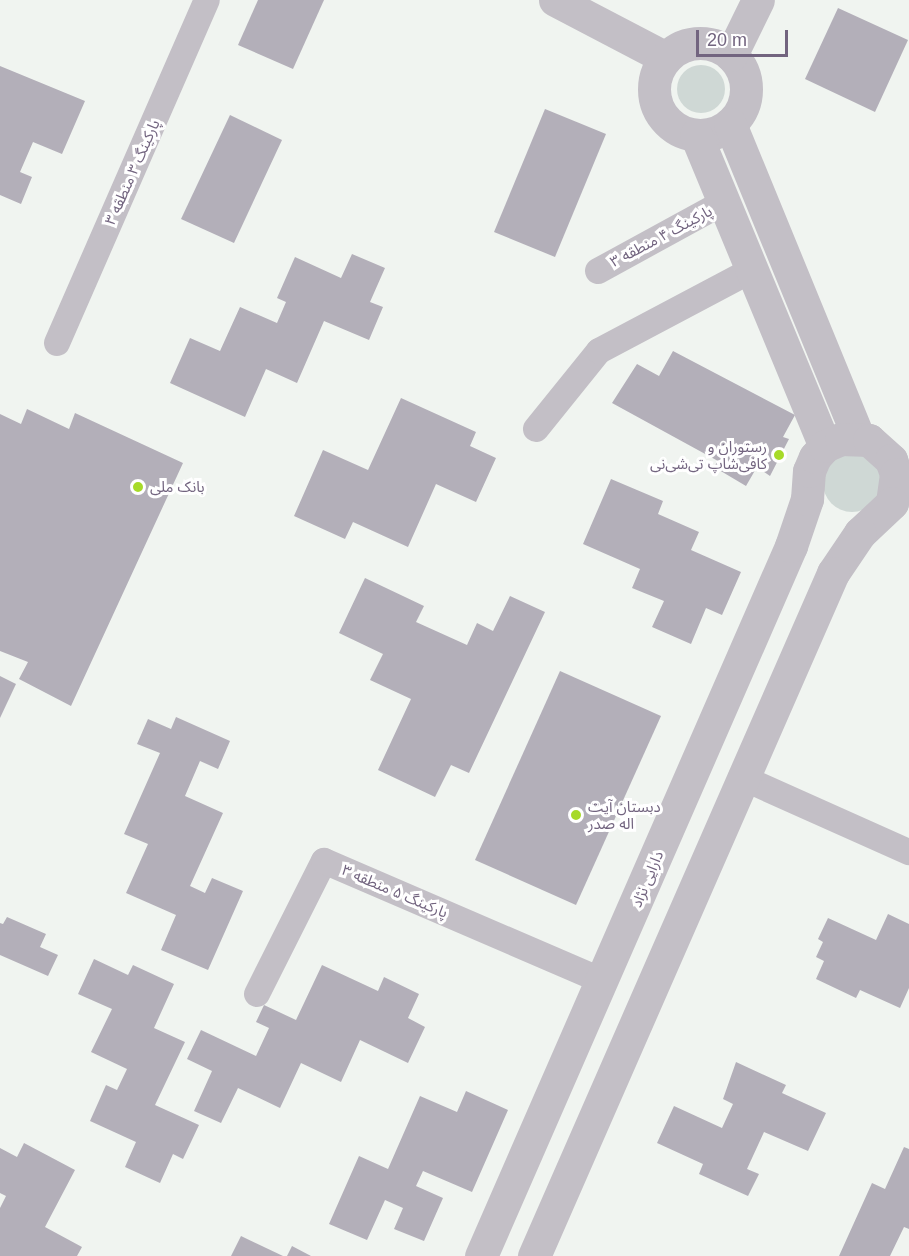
<!DOCTYPE html>
<html>
<head>
<meta charset="utf-8">
<style>
  body { margin:0 }
  #map { position:relative; width:909px; height:1256px; overflow:hidden; background:#f0f4f0; font-family:Arial,"Noto Sans Arabic",sans-serif }
  div>[style] { position:absolute }
  [style*='--x'] { left:calc(var(--x)*1px); top:calc(var(--y)*1px); width:calc(var(--w)*1px); rotate:calc(var(--a)*1deg) }
  .green>* { inset:0; background:#cfd8d5 }
  .round { border-radius:50% }
  .building>* { inset:0; background:#b3afb9 }
  .minor>* { height:26px; margin:-13px; padding:0 13px; transform-origin:13px; border-radius:13px; background:#c3bfc6 }
  .tertiary>* { height:33px; margin:-16.5px; padding:0 16.5px; transform-origin:16.5px; border-radius:16.5px; background:#c3bfc6 }
  .tertiary>.ring { margin:-16.5px; padding:0; box-sizing:content-box; background:none; border:33px solid #c3bfc6; border-radius:50% }
  .dots>* { width:16px; height:16px; translate:-50% -50%; box-sizing:border-box; border:3px solid #fff; border-radius:50% }
  span { translate:-50% -50%; white-space:nowrap; text-align:center; line-height:1.15; -webkit-text-stroke:6px #fff; paint-order:stroke }
  .street-label { font-size:15px; color:#72647f }
  .poi-label { font-size:15px; color:#72647f }
  .right { translate:-100% -50%; text-align:right }
  .left { translate:0 -50%; text-align:left }
  .scale { position:absolute; left:696px; top:30px; width:92px; height:27px; box-sizing:border-box; border:3px solid #72647f; border-top:0; padding-left:8px; font-size:18px; line-height:21px; white-space:nowrap; color:#72647f; -webkit-text-stroke:4px #fff; paint-order:stroke }
</style>
</head>
<body>
<div id="map">
  <div class="green">
    <i class="round" style="left:677px;top:65px;width:48px;height:48px"></i>
    <i class="round" style="left:823px;top:454px;width:58px;height:58px"></i>
  </div>
  <div class="building">
    <i style="clip-path:polygon(258px 0,324px 0,293px 69px,238px 45px)"></i>
    <i style="clip-path:polygon(838px 8px,908px 40px,875px 112px,805px 79px)"></i>
    <i style="clip-path:polygon(0 66px,85px 101px,62px 154px,33px 142px,20px 172px,32px 177px,21px 204px,0 195px)"></i>
    <i style="clip-path:polygon(545px 109px,606px 134px,555px 257px,494px 232px)"></i>
    <i style="clip-path:polygon(230px 115px,282px 140px,234px 243px,181px 219px)"></i>
    <i style="clip-path:polygon(352px 254px,385px 268px,370px 302px,383px 307px,369px 340px,324px 321px,297px 383px,266px 369px,245px 417px,170px 383px,190px 338px,220px 351px,240px 307px,277px 323px,286px 302px,277px 298px,295px 257px,341px 278px)"></i>
    <i style="clip-path:polygon(673px 351px,795px 415px,783px 437px,789px 439px,770px 476px,757px 467px,746px 486px,714px 467px,718px 461px,612px 403px,637px 364px,659px 376px)"></i>
    <i style="clip-path:polygon(401px 398px,476px 432px,470px 446px,496px 458px,476px 502px,436px 484px,408px 547px,353px 522px,345px 539px,294px 516px,323px 450px,368px 470px)"></i>
    <i style="clip-path:polygon(27px 409px,69px 429px,75px 413px,183px 463px,71px 706px,19px 679px,28px 662px,0 651px,0 414px,21px 424px)"></i>
    <i style="clip-path:polygon(611px 479px,663px 501px,658px 514px,699px 532px,691px 550px,741px 572px,722px 615px,706px 608px,691px 644px,652px 627px,664px 601px,632px 588px,640px 569px,583px 544px)"></i>
    <i style="clip-path:polygon(365px 578px,424px 606px,416px 622px,467px 645px,477px 623px,493px 631px,510px 596px,545px 612px,469px 773px,451px 765px,435px 797px,378px 770px,411px 699px,370px 680px,383px 654px,339px 633px)"></i>
    <i style="clip-path:polygon(560px 671px,661px 716px,576px 905px,475px 860px)"></i>
    <i style="clip-path:polygon(0 676px,16px 684px,0 718px)"></i>
    <i style="clip-path:polygon(176px 717px,230px 741px,218px 769px,200px 761px,185px 796px,223px 813px,190px 886px,205px 893px,212px 878px,243px 891px,208px 970px,161px 950px,176px 915px,126px 893px,148px 844px,124px 834px,160px 753px,137px 744px,148px 719px,171px 729px)"></i>
    <i style="clip-path:polygon(888px 914px,909px 924px,909px 988px,900px 1008px,860px 990px,856px 998px,816px 979px,824px 961px,816px 957px,823px 942px,818px 939px,828px 918px,876px 940px)"></i>
    <i style="clip-path:polygon(7px 917px,46px 934px,40px 947px,58px 955px,48px 976px,0 955px,0 923px,3px 924px)"></i>
    <i style="clip-path:polygon(94px 959px,128px 975px,133px 965px,174px 984px,154px 1028px,185px 1042px,155px 1105px,199px 1125px,183px 1159px,173px 1154px,160px 1183px,125px 1167px,136px 1142px,90px 1121px,106px 1085px,117px 1090px,127px 1069px,91px 1052px,112px 1009px,78px 994px)"></i>
    <i style="clip-path:polygon(322px 965px,378px 991px,384px 977px,419px 994px,408px 1018px,425px 1027px,408px 1063px,360px 1040px,341px 1082px,301px 1063px,280px 1108px,238px 1088px,221px 1123px,194px 1111px,212px 1071px,187px 1059px,201px 1030px,256px 1056px,269px 1028px,256px 1022px,264px 1005px,296px 1020px)"></i>
    <i style="clip-path:polygon(736px 1062px,786px 1085px,782px 1093px,826px 1113px,808px 1151px,764px 1132px,747px 1169px,759px 1174px,748px 1196px,699px 1174px,703px 1164px,657px 1143px,674px 1106px,722px 1128px,733px 1104px,723px 1099px)"></i>
    <i style="clip-path:polygon(466px 1091px,508px 1110px,472px 1192px,423px 1171px,416px 1186px,443px 1198px,424px 1241px,394px 1229px,403px 1208px,385px 1200px,367px 1240px,329px 1224px,359px 1156px,388px 1169px,420px 1096px,457px 1112px)"></i>
    <i style="clip-path:polygon(24px 1143px,75px 1170px,45px 1227px,82px 1247px,77px 1256px,0 1256px,0 1208px,6px 1196px,0 1193px,0 1148px,17px 1157px)"></i>
    <i style="clip-path:polygon(904px 1147px,909px 1149px,909px 1229px,904px 1227px,890px 1256px,839px 1256px,872px 1183px,885px 1189px)"></i>
    <i style="clip-path:polygon(241px 1236px,283px 1256px,231px 1256px)"></i>
    <i style="clip-path:polygon(292px 1246px,311px 1256px,287px 1256px)"></i>
  </div>
  <div class="minor">
    <i style="--x:598;--y:271;--w:144;--a:-28.7"></i>
    <i style="--x:57;--y:343;--w:374;--a:-66.4"></i>
    <i style="--x:536;--y:429;--w:100;--a:-51.1"></i>
    <i style="--x:599;--y:351;--w:173;--a:-27.9"></i>
    <i style="--x:741;--y:777;--w:184;--a:24.1"></i>
    <i style="--x:257;--y:994;--w:149;--a:-63.3"></i>
    <i style="--x:324;--y:861;--w:304;--a:23.3"></i>
  </div>
  <div class="tertiary">
    <i style="--x:555;--y:0;--w:125;--a:27.6"></i>
    <i class="ring" style="left:654px;top:43px;width:59px;height:59px"></i>
    <i style="--x:731;--y:55;--w:61;--a:-63.9"></i>
    <i style="--x:730;--y:124;--w:339;--a:67.7"></i>
    <i style="--x:696;--y:135;--w:337;--a:67.5"></i>
    <i style="--x:481;--y:1256;--w:775;--a:-66.41"></i>
    <i style="--x:791;--y:546;--w:50;--a:-71.2"></i>
    <i style="--x:807;--y:499;--w:28;--a:-86"></i>
    <i style="--x:809;--y:471;--w:15;--a:-67"></i>
    <i style="--x:815;--y:457;--w:15;--a:-48"></i>
    <i style="--x:825;--y:446;--w:17;--a:-24"></i>
    <i style="--x:841;--y:439;--w:28;--a:2"></i>
    <i style="--x:869;--y:440;--w:30;--a:42"></i>
    <i style="--x:891;--y:460;--w:15;--a:70"></i>
    <i style="--x:896;--y:474;--w:29;--a:98"></i>
    <i style="--x:892;--y:503;--w:44;--a:136.8"></i>
    <i style="--x:860;--y:533;--w:48;--a:124"></i>
    <i style="--x:833;--y:573;--w:746;--a:113.64"></i>
  </div>
  <div class="dots">
    <i style="left:779px;top:455px;background:#a7da29"></i>
    <i style="left:138px;top:487px;background:#a7da29"></i>
    <i style="left:576px;top:815px;background:#a7da29"></i>
  </div>
  <div class="street-label">
    <span style="left:132px;top:172px;rotate:-66deg">پارکینگ ۳ منطقه ۳</span>
    <span style="left:661px;top:236px;rotate:-28deg">پارکینگ ۴ منطقه ۳</span>
    <span style="left:647px;top:879px;rotate:-67deg">دارایی نژاد</span>
    <span style="left:395px;top:891px;rotate:23deg">پارکینگ ۵ منطقه ۳</span>
  </div>
  <div class="poi-label">
    <span class="right" style="left:767px;top:455px">رستوران و<br>کافی‌شاپ تی‌شی‌نی</span>
    <span class="left" style="left:150px;top:487px">بانک ملی</span>
    <span class="left" style="left:588px;top:815px">دبستان آیت<br>اله صدر</span>
  </div>
  <div class="scale">20 m</div>
</div>
</body>
</html>
